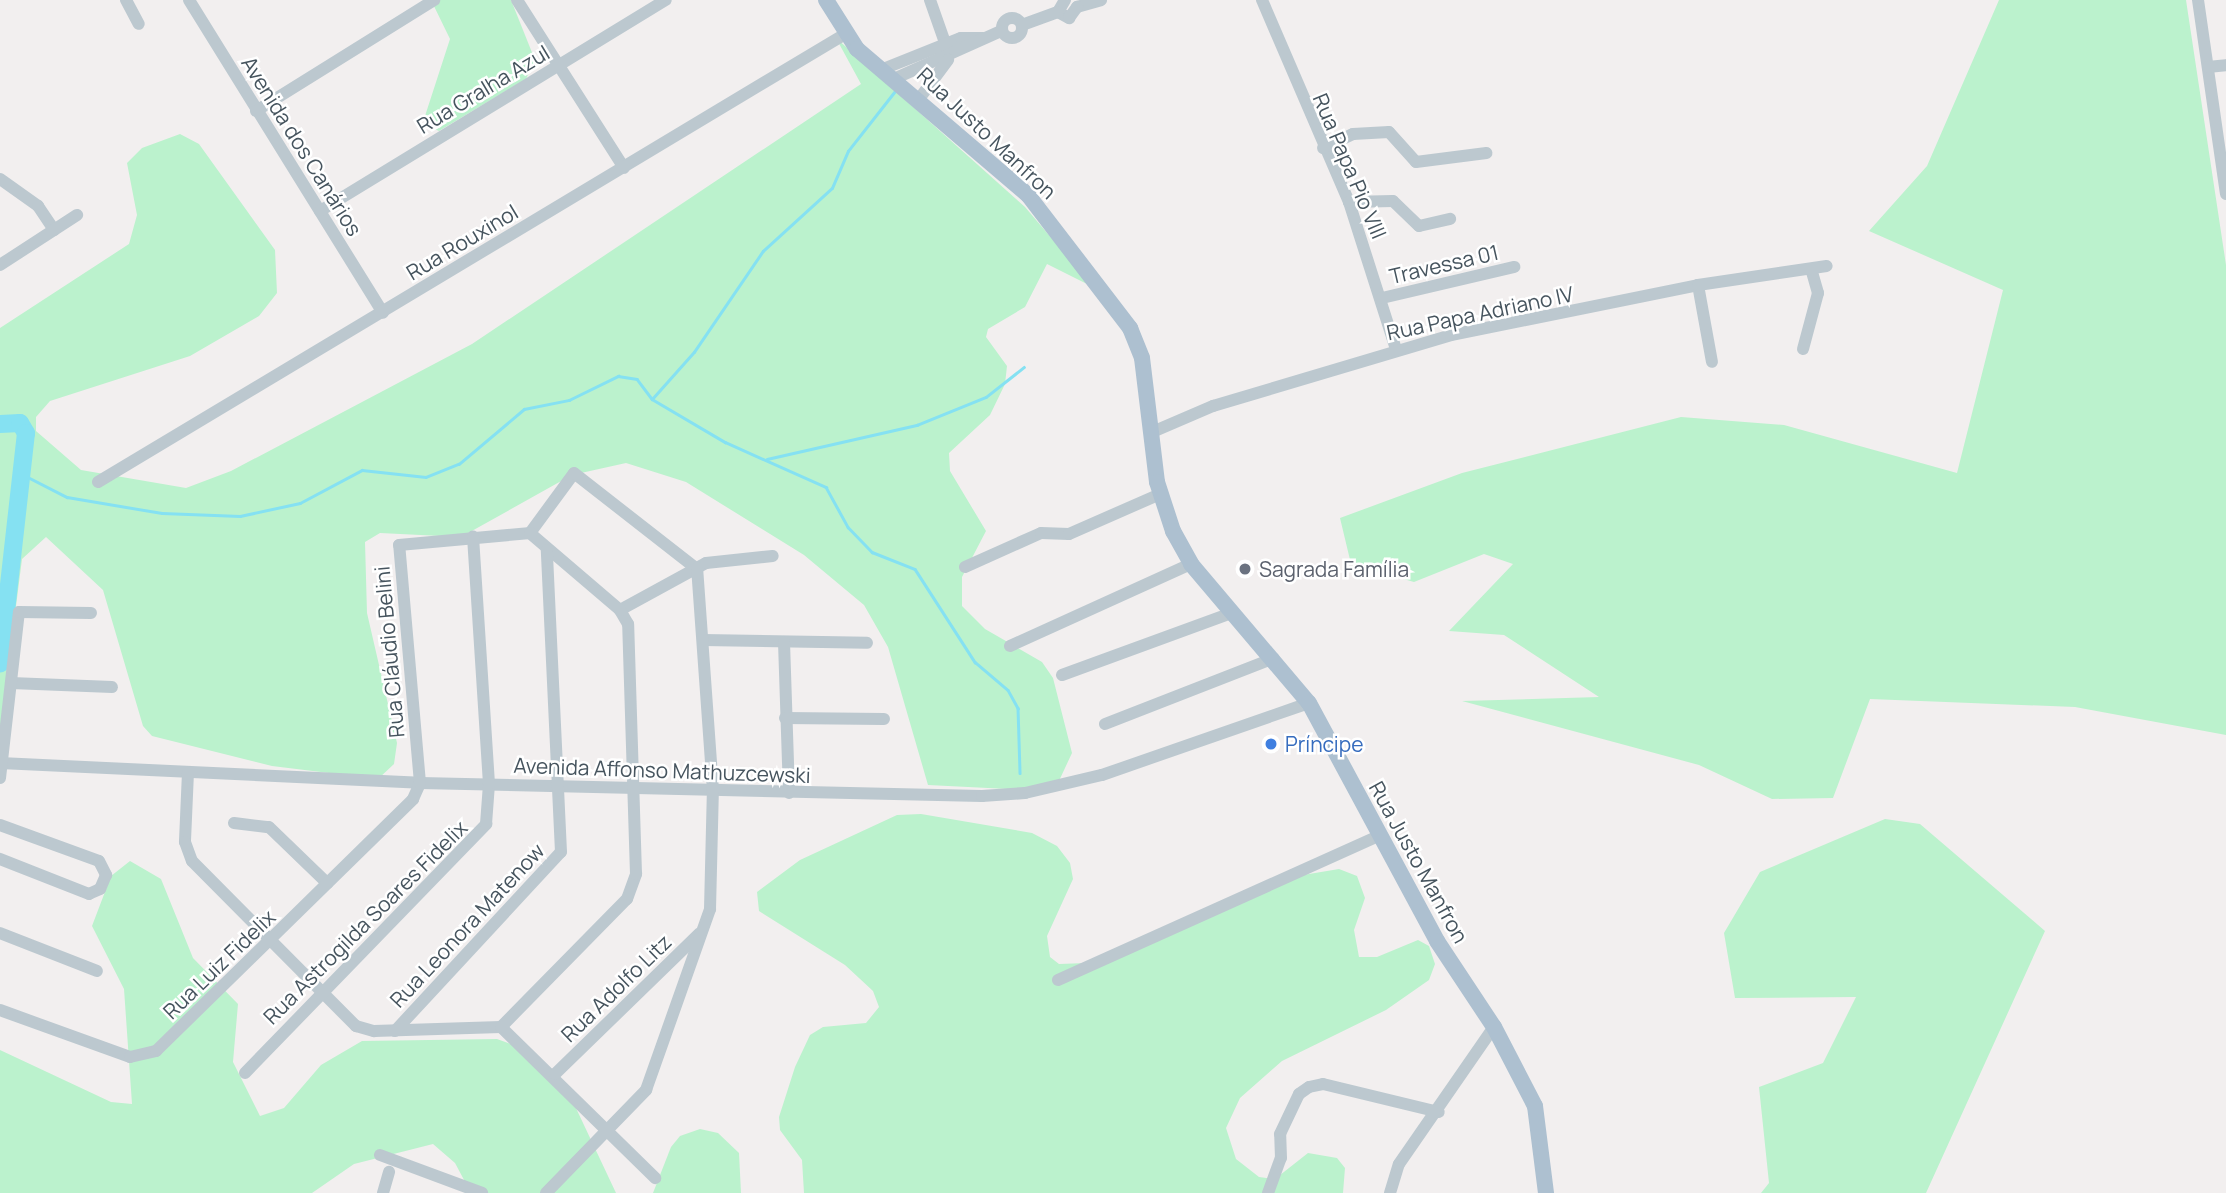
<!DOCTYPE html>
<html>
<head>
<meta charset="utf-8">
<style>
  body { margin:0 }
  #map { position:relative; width:2226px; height:1193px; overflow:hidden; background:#f2efef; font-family:Manrope,sans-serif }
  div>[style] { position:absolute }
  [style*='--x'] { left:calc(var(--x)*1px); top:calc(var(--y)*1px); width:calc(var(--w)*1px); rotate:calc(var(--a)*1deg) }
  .green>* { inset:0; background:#bbf2cd }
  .stream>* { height:2.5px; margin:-1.25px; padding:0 1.25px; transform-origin:1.25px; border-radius:1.25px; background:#85e1f2 }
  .river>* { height:18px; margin:-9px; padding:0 9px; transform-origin:9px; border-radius:9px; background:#85e1f2 }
  .minor>* { height:12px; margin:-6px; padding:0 6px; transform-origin:6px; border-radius:6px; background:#bcc8cf }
  .minor>.ring { margin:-6px; padding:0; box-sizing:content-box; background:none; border:12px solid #bcc8cf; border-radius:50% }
  .major>* { height:16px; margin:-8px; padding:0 8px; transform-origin:8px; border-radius:8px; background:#adc0d0 }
  .dots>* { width:19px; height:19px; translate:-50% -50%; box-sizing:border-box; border:4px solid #fff; border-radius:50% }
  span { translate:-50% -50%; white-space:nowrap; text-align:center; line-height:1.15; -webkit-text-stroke:5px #fff; paint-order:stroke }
  .street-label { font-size:21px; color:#46545e }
  .worship-label { font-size:21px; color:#5b616d }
  .left { translate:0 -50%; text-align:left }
  .shop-label { font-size:21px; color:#366cbe }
</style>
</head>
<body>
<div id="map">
  <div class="green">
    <i style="clip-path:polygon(431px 0,511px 0,535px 60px,526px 79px,439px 131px,428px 126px,425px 116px,450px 39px)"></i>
    <i style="clip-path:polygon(1999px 0,2186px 0,2226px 265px,2226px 735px,2075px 707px,1870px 699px,1833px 798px,1772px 799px,1699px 765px,1462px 701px,1599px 697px,1504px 635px,1449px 631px,1513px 564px,1484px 554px,1414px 582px,1351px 564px,1340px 518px,1462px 473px,1681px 417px,1784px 425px,1957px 473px,2003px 290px,1869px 231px,1927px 166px)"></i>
    <i style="clip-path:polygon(836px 38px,1025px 207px,1093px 287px,1047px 264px,1025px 307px,988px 329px,986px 337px,1007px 366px,1005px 384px,990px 415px,949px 453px,950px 471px,986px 531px,962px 577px,962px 606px,985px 629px,1042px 662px,1053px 678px,1072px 753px,1058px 783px,1027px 790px,928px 785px,888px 647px,864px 605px,804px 555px,686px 482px,626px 463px,572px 475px,461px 537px,380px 533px,365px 542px,367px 613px,397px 743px,394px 764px,378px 779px,272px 766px,152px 736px,143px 726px,103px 590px,46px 537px,22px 559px,0 732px,0 328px,129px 244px,137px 215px,127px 163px,142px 148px,180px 134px,199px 144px,275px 250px,277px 293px,259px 316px,190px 356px,50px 401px,36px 417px,36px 431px,81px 470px,186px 488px,231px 471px,472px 344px,861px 84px)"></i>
    <i style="clip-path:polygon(921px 814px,1032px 833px,1057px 846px,1070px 863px,1073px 879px,1047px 936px,1050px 957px,1059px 964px,1087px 963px,1285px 878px,1339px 869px,1357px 876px,1365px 898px,1354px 930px,1359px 957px,1377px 957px,1418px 940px,1429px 946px,1435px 964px,1429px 980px,1386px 1010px,1282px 1061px,1240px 1098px,1226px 1128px,1236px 1159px,1259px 1177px,1275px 1179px,1308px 1153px,1337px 1158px,1345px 1168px,1343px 1193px,804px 1193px,802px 1160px,780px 1130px,779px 1117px,795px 1067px,810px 1035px,823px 1027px,866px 1023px,879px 1007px,873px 991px,845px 965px,759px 911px,757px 892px,800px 860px,897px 815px)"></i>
    <i style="clip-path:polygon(1885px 819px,1920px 824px,2045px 931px,1926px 1193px,1761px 1193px,1769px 1183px,1759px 1087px,1823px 1063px,1856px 997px,1735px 998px,1724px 933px,1760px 872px)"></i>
    <i style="clip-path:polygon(130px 861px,161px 879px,193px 958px,238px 1004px,233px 1062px,260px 1116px,284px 1108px,321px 1065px,362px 1041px,497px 1039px,516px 1046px,567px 1089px,616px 1193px,471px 1193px,455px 1163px,433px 1144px,354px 1164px,312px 1193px,0 1193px,0 1050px,111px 1102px,132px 1104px,124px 989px,92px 926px,111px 876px)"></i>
    <i style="clip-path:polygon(700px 1129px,718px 1133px,739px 1153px,741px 1193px,653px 1193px,671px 1147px,680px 1136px)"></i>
  </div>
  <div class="stream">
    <i style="--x:652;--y:399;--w:63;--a:-48.2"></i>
    <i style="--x:694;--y:352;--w:122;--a:-55.7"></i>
    <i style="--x:763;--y:251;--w:93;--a:-42.4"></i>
    <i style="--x:832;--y:188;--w:40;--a:-66.6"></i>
    <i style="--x:848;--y:151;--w:76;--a:-51.9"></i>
    <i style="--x:767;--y:459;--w:154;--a:-12.8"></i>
    <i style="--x:917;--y:425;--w:74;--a:-22.1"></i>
    <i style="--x:986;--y:397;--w:48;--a:-38.3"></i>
    <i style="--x:20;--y:473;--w:53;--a:27.1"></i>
    <i style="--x:67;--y:497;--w:96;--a:9.6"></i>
    <i style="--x:162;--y:513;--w:78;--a:2.2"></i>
    <i style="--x:240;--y:516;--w:61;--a:-12.2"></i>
    <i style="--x:300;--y:503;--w:70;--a:-28"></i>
    <i style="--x:362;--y:470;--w:64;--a:6.2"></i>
    <i style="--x:426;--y:477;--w:35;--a:-22"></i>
    <i style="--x:459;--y:464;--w:85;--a:-40.2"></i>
    <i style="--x:524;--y:409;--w:46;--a:-11.3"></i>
    <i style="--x:569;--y:400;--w:55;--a:-26.1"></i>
    <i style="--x:618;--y:376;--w:19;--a:9"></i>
    <i style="--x:637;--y:379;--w:25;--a:53"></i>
    <i style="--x:652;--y:399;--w:85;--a:30.5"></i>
    <i style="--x:725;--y:442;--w:111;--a:24"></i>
    <i style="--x:826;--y:487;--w:46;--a:61.2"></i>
    <i style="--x:848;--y:527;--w:35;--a:46"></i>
    <i style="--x:872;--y:552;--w:46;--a:21.6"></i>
    <i style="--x:915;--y:569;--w:111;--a:57.2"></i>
    <i style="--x:975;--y:662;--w:43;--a:40.3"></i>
    <i style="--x:1008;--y:690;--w:21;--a:61"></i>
    <i style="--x:1018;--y:708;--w:65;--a:88.2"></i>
  </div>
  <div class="river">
    <i style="--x:0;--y:424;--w:20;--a:-3"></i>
    <i style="--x:20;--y:423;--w:12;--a:59"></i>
    <i style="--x:26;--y:433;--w:232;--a:96.4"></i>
  </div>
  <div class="minor">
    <i style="--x:126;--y:0;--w:27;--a:62"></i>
    <i style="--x:189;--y:0;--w:368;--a:58.2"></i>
    <i style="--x:517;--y:0;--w:199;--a:57.5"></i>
    <i style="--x:930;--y:0;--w:54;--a:70.6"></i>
    <i style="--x:1262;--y:0;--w:220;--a:66.7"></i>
    <i style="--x:1349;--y:202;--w:154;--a:72.3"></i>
    <i style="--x:2198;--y:0;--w:196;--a:81.8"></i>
    <i style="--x:1077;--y:7;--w:25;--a:-16"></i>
    <i style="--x:1058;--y:12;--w:13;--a:29"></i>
    <i style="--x:1069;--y:18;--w:14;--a:-54"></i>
    <i style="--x:1058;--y:12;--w:14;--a:-60"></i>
    <i class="ring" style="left:1002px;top:18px;width:8px;height:8px"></i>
    <i style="--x:1022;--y:25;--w:38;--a:-20"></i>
    <i style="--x:2208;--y:67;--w:18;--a:-6"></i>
    <i style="--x:883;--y:69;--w:84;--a:-21.7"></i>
    <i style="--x:961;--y:38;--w:22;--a:0"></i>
    <i style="--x:896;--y:78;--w:115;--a:-24.1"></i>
    <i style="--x:919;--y:99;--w:49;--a:-53.4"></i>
    <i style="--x:256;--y:111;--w:210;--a:-31.9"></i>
    <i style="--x:1323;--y:148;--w:33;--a:-25"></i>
    <i style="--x:1353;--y:134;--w:36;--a:-3"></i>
    <i style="--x:1389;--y:132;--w:40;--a:48"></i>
    <i style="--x:1416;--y:162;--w:71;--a:-7.3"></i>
    <i style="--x:0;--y:179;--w:47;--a:35.4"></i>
    <i style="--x:38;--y:206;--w:29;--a:56"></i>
    <i style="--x:1349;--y:202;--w:44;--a:-1.3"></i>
    <i style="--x:1393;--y:201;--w:36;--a:44"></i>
    <i style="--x:1419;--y:226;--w:32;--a:-13"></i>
    <i style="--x:320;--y:211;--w:405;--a:-31.4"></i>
    <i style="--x:0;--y:265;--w:92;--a:-33"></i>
    <i style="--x:1698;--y:285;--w:78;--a:79.7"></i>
    <i style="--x:1382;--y:298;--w:136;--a:-13.2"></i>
    <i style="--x:1803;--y:349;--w:58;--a:-75"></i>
    <i style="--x:1818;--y:293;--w:25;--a:-106"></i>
    <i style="--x:1150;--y:433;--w:69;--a:-23.2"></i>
    <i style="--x:1213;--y:406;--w:248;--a:-16.6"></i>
    <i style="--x:1451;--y:335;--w:252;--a:-11.4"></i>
    <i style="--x:1698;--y:285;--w:130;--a:-8.4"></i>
    <i style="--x:98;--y:482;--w:871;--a:-30.95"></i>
    <i style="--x:530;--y:533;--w:74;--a:-53.7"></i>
    <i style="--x:574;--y:473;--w:156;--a:38"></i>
    <i style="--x:965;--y:567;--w:83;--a:-24.1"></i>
    <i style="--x:1041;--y:533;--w:28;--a:2"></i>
    <i style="--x:1069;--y:534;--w:99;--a:-23.7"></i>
    <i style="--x:620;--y:610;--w:98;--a:-28.7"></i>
    <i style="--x:706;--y:563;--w:67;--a:-6"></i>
    <i style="--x:703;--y:640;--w:164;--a:1"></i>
    <i style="--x:784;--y:642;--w:151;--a:88.1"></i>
    <i style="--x:1010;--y:646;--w:199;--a:-24.4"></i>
    <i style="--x:1062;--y:675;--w:183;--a:-20.1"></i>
    <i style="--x:11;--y:683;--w:101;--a:2.3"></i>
    <i style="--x:785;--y:718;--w:99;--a:0.6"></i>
    <i style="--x:1105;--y:724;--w:181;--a:-21.3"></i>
    <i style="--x:0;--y:763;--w:420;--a:2.7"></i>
    <i style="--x:420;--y:783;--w:562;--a:1.33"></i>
    <i style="--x:982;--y:796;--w:43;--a:-4"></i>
    <i style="--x:1025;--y:793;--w:79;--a:-13.2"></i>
    <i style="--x:1102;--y:775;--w:219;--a:-19.2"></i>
    <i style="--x:188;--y:772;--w:70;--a:92.5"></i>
    <i style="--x:185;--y:842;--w:20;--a:70"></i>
    <i style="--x:192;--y:861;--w:233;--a:45.2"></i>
    <i style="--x:356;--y:1026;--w:19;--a:16"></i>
    <i style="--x:374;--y:1031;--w:127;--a:-1.8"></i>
    <i style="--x:501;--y:1027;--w:216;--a:44.4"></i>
    <i style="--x:0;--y:778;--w:167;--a:-83.5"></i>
    <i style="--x:19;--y:612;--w:72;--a:0.8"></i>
    <i style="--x:234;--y:823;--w:35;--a:7"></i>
    <i style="--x:269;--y:827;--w:81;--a:44"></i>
    <i style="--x:0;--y:825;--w:105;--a:20"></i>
    <i style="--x:99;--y:861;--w:16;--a:63"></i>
    <i style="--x:106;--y:875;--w:15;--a:113"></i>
    <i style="--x:100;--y:889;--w:12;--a:156"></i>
    <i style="--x:89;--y:894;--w:96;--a:-158.5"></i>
    <i style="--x:0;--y:933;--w:104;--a:21.4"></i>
    <i style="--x:1058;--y:980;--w:354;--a:-24.2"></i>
    <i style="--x:0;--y:1010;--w:138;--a:19.9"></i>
    <i style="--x:130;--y:1057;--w:27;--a:-13"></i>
    <i style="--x:156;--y:1051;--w:360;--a:-44.4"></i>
    <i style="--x:413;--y:799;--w:17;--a:-66"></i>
    <i style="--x:420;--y:783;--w:239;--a:-95"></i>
    <i style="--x:399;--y:545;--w:132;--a:-5.2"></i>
    <i style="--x:501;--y:1027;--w:180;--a:-45.5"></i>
    <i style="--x:627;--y:899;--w:27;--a:-70"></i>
    <i style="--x:636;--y:874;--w:250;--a:-91.8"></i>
    <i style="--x:628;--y:624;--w:16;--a:-120"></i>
    <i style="--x:620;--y:610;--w:118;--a:-139.5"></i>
    <i style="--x:395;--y:1031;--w:244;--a:-47.2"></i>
    <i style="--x:561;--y:852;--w:302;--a:-92.7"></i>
    <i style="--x:245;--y:1073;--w:347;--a:-45.9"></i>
    <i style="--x:486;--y:824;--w:40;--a:-85.7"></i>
    <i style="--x:489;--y:784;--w:248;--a:-93.7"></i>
    <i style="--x:555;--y:1074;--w:202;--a:-44.2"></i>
    <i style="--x:380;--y:1155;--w:109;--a:20.4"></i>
    <i style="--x:383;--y:1193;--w:22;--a:-74"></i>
    <i style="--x:546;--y:1193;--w:144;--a:-45.8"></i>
    <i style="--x:646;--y:1090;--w:192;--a:-70.5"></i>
    <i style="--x:710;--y:909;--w:119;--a:-88.6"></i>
    <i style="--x:713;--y:790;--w:222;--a:-94.1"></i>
    <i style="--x:1268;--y:1193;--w:37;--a:-70"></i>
    <i style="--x:1281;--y:1158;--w:24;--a:-92"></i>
    <i style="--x:1280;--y:1134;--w:44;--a:-64.6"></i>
    <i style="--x:1299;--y:1094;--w:12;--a:-35"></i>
    <i style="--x:1309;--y:1087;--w:14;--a:-12"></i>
    <i style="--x:1323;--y:1084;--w:119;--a:13.6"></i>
    <i style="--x:1390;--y:1193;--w:30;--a:-73"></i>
    <i style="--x:1399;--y:1164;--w:167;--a:-55.3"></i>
  </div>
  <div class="major">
    <i style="--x:826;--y:0;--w:58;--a:57.7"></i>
    <i style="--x:857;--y:49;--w:225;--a:40.5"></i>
    <i style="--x:1028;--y:195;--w:168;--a:52.5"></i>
    <i style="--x:1130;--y:328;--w:32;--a:68"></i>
    <i style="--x:1142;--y:358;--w:125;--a:83.1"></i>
    <i style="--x:1157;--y:482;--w:52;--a:71.9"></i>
    <i style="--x:1173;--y:531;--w:38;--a:61"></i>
    <i style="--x:1191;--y:564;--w:182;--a:49.7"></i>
    <i style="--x:1309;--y:703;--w:270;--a:61.7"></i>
    <i style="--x:1437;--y:941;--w:103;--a:56.5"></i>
    <i style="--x:1494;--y:1027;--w:89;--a:62.6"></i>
    <i style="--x:1535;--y:1106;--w:88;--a:82.8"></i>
  </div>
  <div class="dots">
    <i style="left:1245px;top:569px;background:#6b7280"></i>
    <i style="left:1271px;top:744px;background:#3f7fe0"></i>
  </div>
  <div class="street-label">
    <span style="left:483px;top:89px;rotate:-31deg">Rua Gralha Azul</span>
    <span style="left:987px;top:133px;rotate:43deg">Rua Justo Manfron</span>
    <span style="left:302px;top:146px;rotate:58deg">Avenida dos Canários</span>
    <span style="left:1350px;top:166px;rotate:67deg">Rua Papa Pio VIII</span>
    <span style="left:462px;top:242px;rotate:-31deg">Rua Rouxinol</span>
    <span style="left:1444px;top:264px;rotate:-13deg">Travessa 01</span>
    <span style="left:1480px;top:313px;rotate:-12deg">Rua Papa Adriano IV</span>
    <span style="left:389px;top:652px;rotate:-95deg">Rua Cláudio Belini</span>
    <span style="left:662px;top:770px;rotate:2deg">Avenida Affonso Mathuzcewski</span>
    <span style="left:1419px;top:862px;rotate:61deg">Rua Justo Manfron</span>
    <span style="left:365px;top:922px;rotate:-45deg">Rua Astrogilda Soares Fidelix</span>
    <span style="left:467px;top:925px;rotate:-47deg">Rua Leonora Matenow</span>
    <span style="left:219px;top:964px;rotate:-44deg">Rua Luiz Fidelix</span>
    <span style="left:616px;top:988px;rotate:-44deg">Rua Adolfo Litz</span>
  </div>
  <div class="worship-label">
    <span class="left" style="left:1259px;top:569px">Sagrada Família</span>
  </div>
  <div class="shop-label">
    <span class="left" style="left:1285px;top:744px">Príncipe</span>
  </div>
</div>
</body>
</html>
